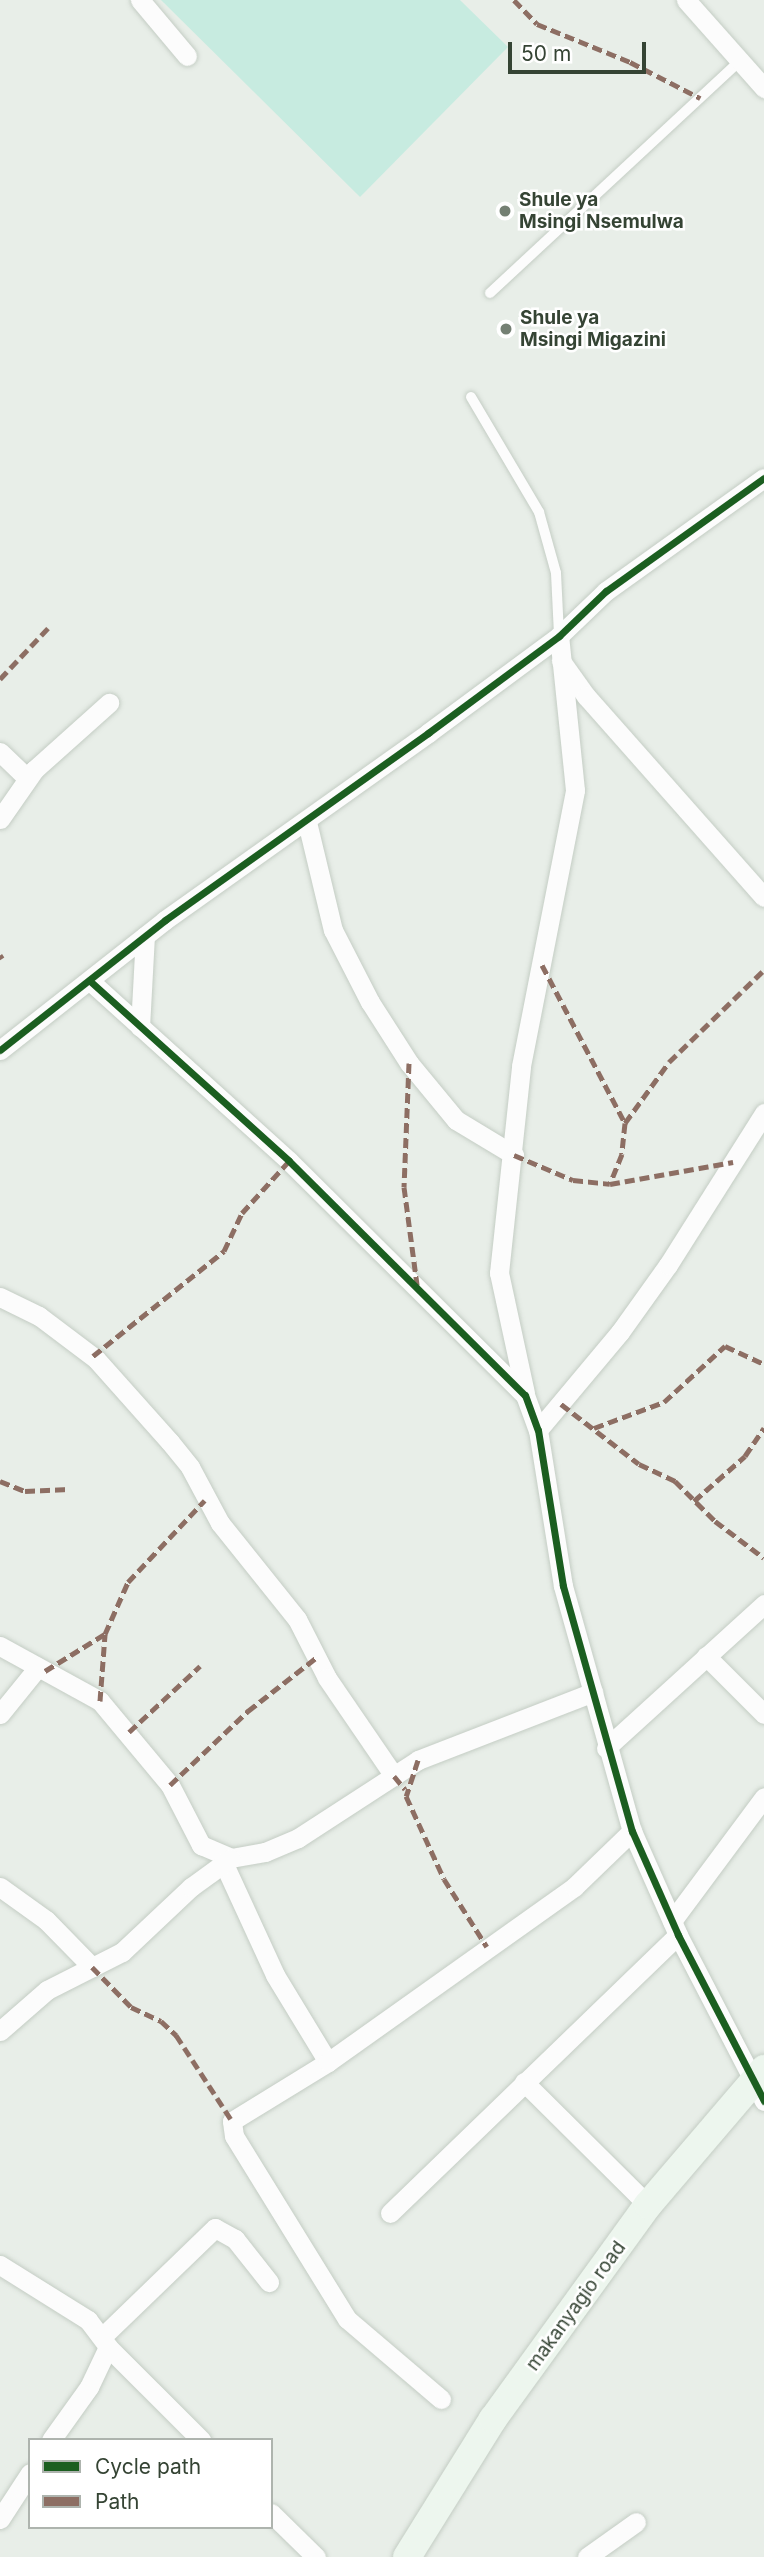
<!DOCTYPE html>
<html>
<head>
<meta charset="utf-8">
<style>
  body { margin:0 }
  #map { position:relative; width:764px; height:2557px; overflow:hidden; background:#e8eee8; font-family:Inter,sans-serif }
  div>[style] { position:absolute }
  [style*='--x'] { left:calc(var(--x)*1px); top:calc(var(--y)*1px); width:calc(var(--w)*1px); rotate:calc(var(--a)*1deg) }
  .green>* { inset:0; background:#c7ebe0 }
  .roads { filter:drop-shadow(0 0 2px #c4cdc4) drop-shadow(0 0 2px #c4cdc4) }
  .lane>* { height:10px; margin:-5px; padding:0 5px; transform-origin:5px; border-radius:5px; background:#fcfcfc }
  .street>* { height:19px; margin:-9.5px; padding:0 9.5px; transform-origin:9.5px; border-radius:9.5px; background:#fcfcfc }
  .secondary>* { height:28px; margin:-14px; padding:0 14px; transform-origin:14px; border-radius:14px; background:#edf6ee }
  .quiet>* { height:5px; margin-top:-2.5px; transform-origin:0; background:repeating-linear-gradient(90deg,#8d6e63 0 10px,transparent 0 15px) }
  .cycleway>* { height:7px; margin:-3.5px; padding:0 3.5px; transform-origin:3.5px; border-radius:3.5px; background:#1b5e20 }
  .dots>* { width:19px; height:19px; translate:-50% -50%; box-sizing:border-box; border:4px solid #fff; border-radius:50% }
  span { translate:-50% -50%; white-space:nowrap; text-align:center; line-height:1.15; -webkit-text-stroke:5px #fff; paint-order:stroke }
  .poi-label { font-size:19px; color:#354434; font-weight:700 }
  .left { translate:0 -50%; text-align:left }
  .street-label { font-size:19px; color:#354434 }
  .legend { position:absolute; left:28px; top:2438px; width:245px; height:91px; box-sizing:border-box; background:#fff; border:2px solid #aeb4ae; margin:0; padding:9px 12px; list-style:none; font-size:21px; color:#354434 }
  .legend li { display:flex; align-items:center; gap:14px; height:35px }
  .legend b { width:35px; border:2px solid #aeb4ae }
  .scale { position:absolute; left:508px; top:42px; width:138px; height:32px; box-sizing:border-box; border:4px solid #354434; border-top:0; padding-left:9px; font-size:21px; line-height:24px; white-space:nowrap; color:#354434; -webkit-text-stroke:5px #fff; paint-order:stroke }
</style>
</head>
<body>
<div id="map">
  <div class="green">
    <i style="clip-path:polygon(161px 0,460px 0,508px 47px,360px 197px)"></i>
  </div>
  <div class="roads">
    <div class="lane">
      <i style="--x:490;--y:293;--w:341;--a:-42.9"></i>
      <i style="--x:471;--y:397;--w:134;--a:59.4"></i>
      <i style="--x:539;--y:512;--w:63;--a:74.4"></i>
      <i style="--x:556;--y:573;--w:62;--a:87.2"></i>
    </div>
    <div class="street">
      <i style="--x:140;--y:0;--w:73;--a:50"></i>
      <i style="--x:686;--y:0;--w:118;--a:48.4"></i>
      <i style="--x:561;--y:661;--w:43;--a:54.5"></i>
      <i style="--x:586;--y:696;--w:268;--a:48.5"></i>
      <i style="--x:0;--y:752;--w:37;--a:44"></i>
      <i style="--x:0;--y:819;--w:60;--a:-55.2"></i>
      <i style="--x:34;--y:770;--w:101;--a:-41.8"></i>
      <i style="--x:307;--y:822;--w:111;--a:76.5"></i>
      <i style="--x:333;--y:930;--w:81;--a:62.8"></i>
      <i style="--x:370;--y:1002;--w:72;--a:57.4"></i>
      <i style="--x:409;--y:1063;--w:74;--a:50.5"></i>
      <i style="--x:456;--y:1120;--w:68;--a:31.1"></i>
      <i style="--x:90;--y:981;--w:268;--a:42.1"></i>
      <i style="--x:289;--y:1161;--w:332;--a:44.8"></i>
      <i style="--x:525;--y:1395;--w:37;--a:70"></i>
      <i style="--x:538;--y:1430;--w:158;--a:80.9"></i>
      <i style="--x:563;--y:1586;--w:255;--a:74.3"></i>
      <i style="--x:632;--y:1831;--w:114;--a:66.1"></i>
      <i style="--x:678;--y:1935;--w:187;--a:62.6"></i>
      <i style="--x:140;--y:1027;--w:91;--a:-86.9"></i>
      <i style="--x:0;--y:1050;--w:210;--a:-38.2"></i>
      <i style="--x:165;--y:920;--w:323;--a:-35.4"></i>
      <i style="--x:428;--y:733;--w:163;--a:-36.5"></i>
      <i style="--x:559;--y:636;--w:65;--a:-43.8"></i>
      <i style="--x:606;--y:591;--w:194;--a:-35.6"></i>
      <i style="--x:0;--y:1297;--w:43;--a:26"></i>
      <i style="--x:39;--y:1316;--w:71;--a:37"></i>
      <i style="--x:96;--y:1359;--w:111;--a:48.3"></i>
      <i style="--x:170;--y:1442;--w:32;--a:51"></i>
      <i style="--x:190;--y:1467;--w:64;--a:61.8"></i>
      <i style="--x:220;--y:1523;--w:123;--a:51.3"></i>
      <i style="--x:297;--y:1619;--w:66;--a:63"></i>
      <i style="--x:327;--y:1678;--w:119;--a:55.6"></i>
      <i style="--x:525;--y:1393;--w:123;--a:-102.2"></i>
      <i style="--x:499;--y:1273;--w:208;--a:-83.9"></i>
      <i style="--x:521;--y:1066;--w:281;--a:-78.9"></i>
      <i style="--x:575;--y:790;--w:155;--a:-95.9"></i>
      <i style="--x:538;--y:1430;--w:128;--a:-50.1"></i>
      <i style="--x:620;--y:1332;--w:82;--a:-54.4"></i>
      <i style="--x:668;--y:1265;--w:180;--a:-57.7"></i>
      <i style="--x:0;--y:1646;--w:114;--a:28.8"></i>
      <i style="--x:100;--y:1701;--w:109;--a:50.2"></i>
      <i style="--x:170;--y:1785;--w:68;--a:62.7"></i>
      <i style="--x:201;--y:1845;--w:33;--a:23"></i>
      <i style="--x:231;--y:1858;--w:35;--a:-10"></i>
      <i style="--x:265;--y:1852;--w:36;--a:-23"></i>
      <i style="--x:298;--y:1838;--w:143;--a:-33"></i>
      <i style="--x:418;--y:1760;--w:188;--a:-21.2"></i>
      <i style="--x:706;--y:1656;--w:82;--a:45"></i>
      <i style="--x:0;--y:1714;--w:60;--a:-51"></i>
      <i style="--x:606;--y:1748;--w:214;--a:-42.3"></i>
      <i style="--x:224;--y:1864;--w:122;--a:65.3"></i>
      <i style="--x:275;--y:1975;--w:102;--a:58.7"></i>
      <i style="--x:0;--y:1887;--w:57;--a:35.7"></i>
      <i style="--x:46;--y:1920;--w:66;--a:45.6"></i>
      <i style="--x:672;--y:1921;--w:154;--a:-53.4"></i>
      <i style="--x:0;--y:2031;--w:62;--a:-41.1"></i>
      <i style="--x:47;--y:1990;--w:84;--a:-26.9"></i>
      <i style="--x:122;--y:1952;--w:95;--a:-43.3"></i>
      <i style="--x:191;--y:1887;--w:49;--a:-35.9"></i>
      <i style="--x:524;--y:2082;--w:175;--a:44.8"></i>
      <i style="--x:390;--y:2213;--w:400;--a:-44"></i>
      <i style="--x:0;--y:2265;--w:104;--a:32"></i>
      <i style="--x:88;--y:2320;--w:34;--a:53"></i>
      <i style="--x:108;--y:2347;--w:44;--a:115.4"></i>
      <i style="--x:89;--y:2387;--w:65;--a:125.6"></i>
      <i style="--x:102;--y:2337;--w:157;--a:-44"></i>
      <i style="--x:215;--y:2228;--w:23;--a:29"></i>
      <i style="--x:235;--y:2239;--w:55;--a:51.7"></i>
      <i style="--x:108;--y:2347;--w:132;--a:45"></i>
      <i style="--x:441;--y:2399;--w:123;--a:-139.6"></i>
      <i style="--x:347;--y:2319;--w:215;--a:-121.7"></i>
      <i style="--x:234;--y:2136;--w:15;--a:-98"></i>
      <i style="--x:232;--y:2121;--w:113;--a:-31.6"></i>
      <i style="--x:328;--y:2062;--w:302;--a:-35.4"></i>
      <i style="--x:574;--y:1887;--w:81;--a:-44"></i>
      <i style="--x:271;--y:2513;--w:63;--a:44.4"></i>
      <i style="--x:0;--y:2519;--w:55;--a:-56.9"></i>
      <i style="--x:587;--y:2557;--w:60;--a:-35.5"></i>
    </div>
    <div class="secondary">
      <i style="--x:407;--y:2557;--w:163;--a:-58.1"></i>
      <i style="--x:493;--y:2419;--w:264;--a:-54.1"></i>
      <i style="--x:648;--y:2205;--w:179;--a:-49.5"></i>
    </div>
  </div>
  <div class="quiet">
    <i style="--x:514;--y:0;--w:33;--a:46"></i>
    <i style="--x:537;--y:24;--w:100;--a:22.2"></i>
    <i style="--x:630;--y:62;--w:79;--a:27.2"></i>
    <i style="--x:0;--y:679;--w:73;--a:-46.7"></i>
    <i style="--x:0;--y:955;--w:4;--a:56"></i>
    <i style="--x:542;--y:965;--w:178;--a:62.3"></i>
    <i style="--x:625;--y:1123;--w:31;--a:96"></i>
    <i style="--x:622;--y:1154;--w:32;--a:112"></i>
    <i style="--x:409;--y:1063;--w:124;--a:92.3"></i>
    <i style="--x:404;--y:1187;--w:99;--a:82.4"></i>
    <i style="--x:625;--y:1123;--w:75;--a:-54.2"></i>
    <i style="--x:669;--y:1062;--w:132;--a:-44.1"></i>
    <i style="--x:514;--y:1155;--w:64;--a:23"></i>
    <i style="--x:573;--y:1180;--w:37;--a:6"></i>
    <i style="--x:610;--y:1184;--w:125;--a:-10.1"></i>
    <i style="--x:93;--y:1356;--w:168;--a:-38.7"></i>
    <i style="--x:224;--y:1251;--w:42;--a:-64.7"></i>
    <i style="--x:242;--y:1213;--w:70;--a:-47.9"></i>
    <i style="--x:561;--y:1404;--w:98;--a:37.6"></i>
    <i style="--x:639;--y:1464;--w:40;--a:25"></i>
    <i style="--x:675;--y:1481;--w:57;--a:45"></i>
    <i style="--x:715;--y:1521;--w:61;--a:37.1"></i>
    <i style="--x:594;--y:1428;--w:75;--a:-20.4"></i>
    <i style="--x:664;--y:1402;--w:83;--a:-42.6"></i>
    <i style="--x:725;--y:1346;--w:43;--a:24.8"></i>
    <i style="--x:0;--y:1481;--w:27;--a:22"></i>
    <i style="--x:25;--y:1491;--w:44;--a:-2.6"></i>
    <i style="--x:694;--y:1501;--w:68;--a:-41.4"></i>
    <i style="--x:745;--y:1456;--w:34;--a:-56"></i>
    <i style="--x:45;--y:1671;--w:70;--a:-31.7"></i>
    <i style="--x:105;--y:1634;--w:57;--a:-66.1"></i>
    <i style="--x:128;--y:1582;--w:112;--a:-46.8"></i>
    <i style="--x:100;--y:1701;--w:67;--a:-85.7"></i>
    <i style="--x:129;--y:1732;--w:97;--a:-42.9"></i>
    <i style="--x:418;--y:1760;--w:38;--a:108"></i>
    <i style="--x:406;--y:1796;--w:91;--a:65.4"></i>
    <i style="--x:444;--y:1879;--w:80;--a:57.7"></i>
    <i style="--x:394;--y:1776;--w:17;--a:50"></i>
    <i style="--x:170;--y:1785;--w:108;--a:-43.5"></i>
    <i style="--x:248;--y:1711;--w:88;--a:-38"></i>
    <i style="--x:92;--y:1967;--w:56;--a:45.7"></i>
    <i style="--x:131;--y:2007;--w:33;--a:25"></i>
    <i style="--x:161;--y:2021;--w:21;--a:43"></i>
    <i style="--x:176;--y:2035;--w:103;--a:56.9"></i>
  </div>
  <div class="cycleway">
    <i style="--x:90;--y:981;--w:268;--a:42.1"></i>
    <i style="--x:289;--y:1161;--w:332;--a:44.8"></i>
    <i style="--x:525;--y:1395;--w:37;--a:70"></i>
    <i style="--x:538;--y:1430;--w:158;--a:80.9"></i>
    <i style="--x:563;--y:1586;--w:255;--a:74.3"></i>
    <i style="--x:632;--y:1831;--w:114;--a:66.1"></i>
    <i style="--x:678;--y:1935;--w:187;--a:62.6"></i>
    <i style="--x:0;--y:1050;--w:210;--a:-38.2"></i>
    <i style="--x:165;--y:920;--w:323;--a:-35.4"></i>
    <i style="--x:428;--y:733;--w:163;--a:-36.5"></i>
    <i style="--x:559;--y:636;--w:65;--a:-43.8"></i>
    <i style="--x:606;--y:591;--w:194;--a:-35.6"></i>
  </div>
  <div class="dots">
    <i style="left:505px;top:211px;background:#748073"></i>
    <i style="left:506px;top:329px;background:#748073"></i>
  </div>
  <div class="poi-label">
    <span class="left" style="left:519px;top:211px">Shule ya<br>Msingi Nsemulwa</span>
    <span class="left" style="left:520px;top:329px">Shule ya<br>Msingi Migazini</span>
  </div>
  <div class="street-label">
    <span style="left:576px;top:2306px;rotate:-54deg">makanyagio road</span>
  </div>
  <ul class="legend">
  <li><b style="height:9px;background:#1b5e20"></b>Cycle path</li>
  <li><b style="height:9px;background:#8d6e63"></b>Path</li>
  </ul>
  <div class="scale">50 m</div>
</div>
</body>
</html>
